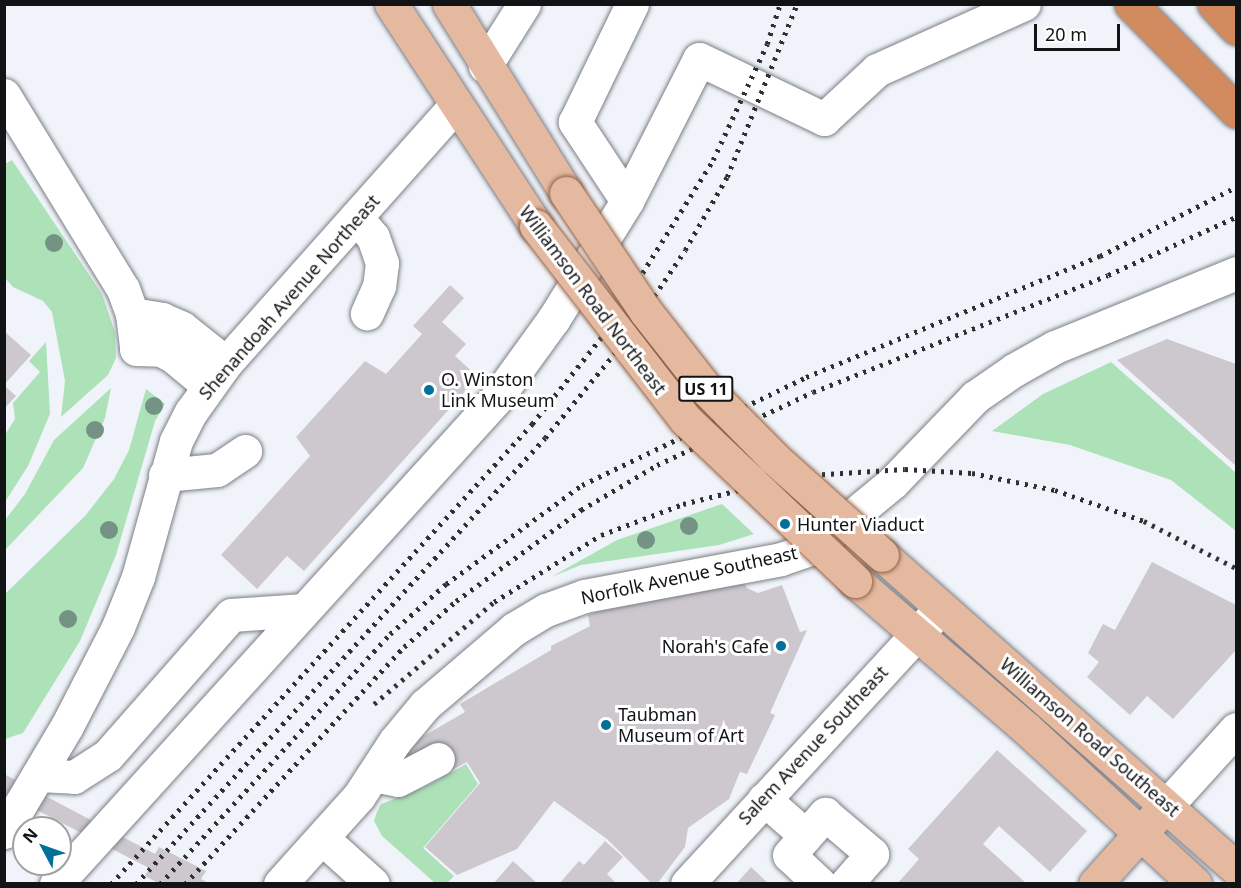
<!DOCTYPE html>
<html>
<head>
<meta charset="utf-8">
<style>
  body { margin:0 }
  #map { position:relative; width:1241px; height:888px; overflow:hidden; background:#f0f4fa; font-family:"Noto Sans",sans-serif }
  div>[style] { position:absolute }
  [style*='--x'] { left:calc(var(--x)*1px); top:calc(var(--y)*1px); width:calc(var(--w)*1px); rotate:calc(var(--a)*1deg) }
  .green>* { inset:0; background:#ade1b8 }
  .building>* { inset:0; background:#cdc8ce }
  .roads { filter:drop-shadow(0 0 2px #7c7f85) drop-shadow(0 0 2px #7c7f85) }
  .minor>* { height:33px; margin:-16.5px; padding:0 16.5px; transform-origin:16.5px; border-radius:16.5px; background:#fff }
  .major>* { height:33px; margin:-16.5px; padding:0 16.5px; transform-origin:16.5px; border-radius:16.5px; background:#e4b99f }
  .highway>* { height:33px; margin:-16.5px; padding:0 16.5px; transform-origin:16.5px; border-radius:16.5px; background:#d28a5f }
  .rail>* { height:4.5px; margin-top:-2.25px; transform-origin:0; background:repeating-linear-gradient(90deg,#2f3033 0 3px,transparent 0 9px) }
  .bridges { filter:drop-shadow(0 0 2px #8f6045) drop-shadow(0 0 2px #8f6045) }
  .major-bridge>* { height:33px; margin:-16.5px; padding:0 16.5px; transform-origin:16.5px; border-radius:16.5px; background:#e4b99f }
  .trees>* { width:18px; height:18px; margin:-9px; border-radius:50%; background:#759384 }
  .dots>* { width:16px; height:16px; translate:-50% -50%; box-sizing:border-box; border:3px solid #fff; border-radius:50% }
  span { translate:-50% -50%; white-space:nowrap; text-align:center; line-height:1.15; -webkit-text-stroke:6px #fff; paint-order:stroke }
  .shield-label span { padding:2px 4px; background:#fff; border:2px solid; border-radius:4px; -webkit-text-stroke-width:0 }
  .shield-label { font-size:16px; color:#121315; font-weight:700 }
  .street-label { font-size:18px; color:#121315 }
  .poi-label { font-size:18px; color:#121315 }
  .left { translate:0 -50%; text-align:left }
  .right { translate:-100% -50%; text-align:right }
  .frame { position:absolute; inset:0; border:6px solid #121315; pointer-events:none }
  .north { position:absolute; left:12px; top:816px; width:60px; height:60px; box-sizing:border-box; background:#fff; border:2px solid #a0a1a1; border-radius:50%; rotate:311deg; font-size:16px; font-weight:700; line-height:24px; text-align:center; color:#121315 }
  .north::after { content:''; display:block; margin:auto; width:21px; height:27px; background:#006f9a; clip-path:polygon(50% 0,100% 100%,50% 72%,0 100%) }
  .scale { position:absolute; left:1034px; top:24px; width:86px; height:27px; box-sizing:border-box; border:3px solid #121315; border-top:0; padding-left:8px; font-size:18px; line-height:21px; white-space:nowrap; color:#121315; -webkit-text-stroke:4px #fff; paint-order:stroke }
</style>
</head>
<body>
<div id="map">
  <div class="green">
    <i style="clip-path:polygon(12px 160px,102px 294px,115px 332px,116px 358px,108px 375px,61px 417px,65px 381px,52px 312px,43px 301px,13px 287px,5px 278px,5px 164px)"></i>
    <i style="clip-path:polygon(46px 342px,50px 414px,28px 466px,5px 502px,5px 435px,15px 419px,13px 403px,40px 372px,29px 361px)"></i>
    <i style="clip-path:polygon(1111px 362px,1236px 473px,1236px 531px,1171px 480px,1070px 445px,992px 431px,1043px 394px)"></i>
    <i style="clip-path:polygon(111px 388px,105px 418px,83px 468px,5px 550px,5px 520px,25px 494px,54px 440px)"></i>
    <i style="clip-path:polygon(146px 389px,165px 404px,155px 421px,116px 555px,80px 641px,23px 733px,5px 739px,5px 594px,85px 516px,114px 479px,129px 450px)"></i>
    <i style="clip-path:polygon(722px 504px,754px 534px,719px 545px,581px 565px,551px 577px,617px 540px)"></i>
    <i style="clip-path:polygon(466px 764px,478px 784px,423px 848px,454px 876px,447px 883px,435px 883px,382px 836px,374px 821px,377px 812px,381px 804px,423px 788px)"></i>
  </div>
  <div class="building">
    <i style="clip-path:polygon(450px 285px,464px 298px,442px 322px,466px 344px,455px 356px,478px 377px,304px 571px,287px 556px,257px 589px,221px 555px,310px 456px,296px 437px,365px 361px,386px 374px,422px 334px,413px 326px)"></i>
    <i style="clip-path:polygon(4px 331px,31px 355px,4px 385px)"></i>
    <i style="clip-path:polygon(1167px 339px,1236px 364px,1236px 466px,1117px 360px)"></i>
    <i style="clip-path:polygon(4px 385px,16px 396px,4px 409px)"></i>
    <i style="clip-path:polygon(732px 562px,747px 588px,758px 593px,782px 585px,800px 632px,807px 630px,770px 713px,775px 715px,747px 774px,740px 772px,729px 799px,688px 828px,685px 847px,657px 884px,652px 884px,607px 839px,554px 801px,517px 849px,457px 875px,425px 847px,480px 783px,467px 762px,422px 786px,403px 748px,465px 712px,460px 704px,551px 650px,551px 646px,590px 626px,588px 615px)"></i>
    <i style="clip-path:polygon(1152px 562px,1236px 605px,1236px 650px,1173px 719px,1147px 696px,1130px 715px,1087px 677px,1099px 662px,1088px 653px,1103px 624px,1115px 630px)"></i>
    <i style="clip-path:polygon(997px 750px,1087px 831px,1050px 872px,999px 826px,983px 844px,1027px 884px,897px 884px,919px 859px,908px 849px)"></i>
    <i style="clip-path:polygon(4px 774px,155px 854px,159px 847px,206px 871px,201px 879px,210px 884px,160px 884px,145px 876px,149px 868px,4px 793px)"></i>
    <i style="clip-path:polygon(605px 841px,623px 857px,607px 874px,617px 884px,559px 884px,579px 861px,584px 865px)"></i>
    <i style="clip-path:polygon(513px 861px,538px 884px,493px 884px)"></i>
    <i style="clip-path:polygon(751px 867px,769px 884px,736px 884px)"></i>
  </div>
  <div class="roads">
    <div class="minor">
      <i style="--x:485;--y:66;--w:73;--a:-57.8"></i>
      <i style="--x:4;--y:95;--w:228;--a:58.5"></i>
      <i style="--x:123;--y:289;--w:27;--a:70"></i>
      <i style="--x:132;--y:314;--w:35;--a:83"></i>
      <i style="--x:136;--y:349;--w:25;--a:2"></i>
      <i style="--x:161;--y:350;--w:15;--a:28"></i>
      <i style="--x:174;--y:357;--w:45;--a:39.6"></i>
      <i style="--x:627;--y:201;--w:159;--a:-63.1"></i>
      <i style="--x:699;--y:59;--w:139;--a:25.6"></i>
      <i style="--x:824;--y:119;--w:72;--a:-42.8"></i>
      <i style="--x:877;--y:70;--w:161;--a:-24.2"></i>
      <i style="--x:356;--y:217;--w:26;--a:50"></i>
      <i style="--x:373;--y:237;--w:28;--a:71"></i>
      <i style="--x:382;--y:263;--w:23;--a:97"></i>
      <i style="--x:379;--y:286;--w:30;--a:114"></i>
      <i style="--x:132;--y:314;--w:30;--a:9"></i>
      <i style="--x:162;--y:319;--w:22;--a:24"></i>
      <i style="--x:182;--y:328;--w:56;--a:38.5"></i>
      <i style="--x:165;--y:475;--w:52;--a:-5.5"></i>
      <i style="--x:217;--y:470;--w:34;--a:-34"></i>
      <i style="--x:38;--y:775;--w:36;--a:3"></i>
      <i style="--x:74;--y:777;--w:40;--a:-32.9"></i>
      <i style="--x:108;--y:755;--w:186;--a:-48.7"></i>
      <i style="--x:231;--y:615;--w:73;--a:-3.9"></i>
      <i style="--x:373;--y:775;--w:25;--a:11"></i>
      <i style="--x:398;--y:780;--w:45;--a:-27.7"></i>
      <i style="--x:764;--y:799;--w:55;--a:41.3"></i>
      <i style="--x:1168;--y:804;--w:101;--a:-47.8"></i>
      <i style="--x:4;--y:832;--w:123;--a:-59.3"></i>
      <i style="--x:67;--y:726;--w:111;--a:-62.7"></i>
      <i style="--x:118;--y:627;--w:54;--a:-68.2"></i>
      <i style="--x:138;--y:577;--w:141;--a:-74.4"></i>
      <i style="--x:176;--y:441;--w:33;--a:-63"></i>
      <i style="--x:191;--y:412;--w:60;--a:-54.5"></i>
      <i style="--x:226;--y:363;--w:344;--a:-48.3"></i>
      <i style="--x:323;--y:839;--w:67;--a:42"></i>
      <i style="--x:56;--y:884;--w:653;--a:-47.79"></i>
      <i style="--x:495;--y:400;--w:99;--a:-54.1"></i>
      <i style="--x:553;--y:320;--w:140;--a:-58.1"></i>
      <i style="--x:627;--y:201;--w:95;--a:-123.4"></i>
      <i style="--x:575;--y:122;--w:131;--a:-64.2"></i>
      <i style="--x:280;--y:884;--w:118;--a:-48.1"></i>
      <i style="--x:359;--y:796;--w:66;--a:-56.8"></i>
      <i style="--x:395;--y:741;--w:47;--a:-50.2"></i>
      <i style="--x:425;--y:705;--w:117;--a:-40.5"></i>
      <i style="--x:514;--y:629;--w:37;--a:-31"></i>
      <i style="--x:546;--y:610;--w:40;--a:-20.2"></i>
      <i style="--x:584;--y:596;--w:200;--a:-10.6"></i>
      <i style="--x:781;--y:559;--w:34;--a:-19"></i>
      <i style="--x:813;--y:548;--w:102;--a:-39.4"></i>
      <i style="--x:892;--y:483;--w:120;--a:-46"></i>
      <i style="--x:975;--y:397;--w:47;--a:-34.7"></i>
      <i style="--x:1014;--y:370;--w:47;--a:-29.3"></i>
      <i style="--x:1055;--y:347;--w:196;--a:-22.2"></i>
      <i style="--x:687;--y:884;--w:375;--a:-47.4"></i>
      <i style="--x:820;--y:884;--w:42;--a:-136.9"></i>
      <i style="--x:789;--y:855;--w:55;--a:-48.7"></i>
      <i style="--x:825;--y:814;--w:62;--a:40.4"></i>
      <i style="--x:872;--y:854;--w:40;--a:131"></i>
    </div>
    <div class="major">
      <i style="--x:391;--y:4;--w:265;--a:56.8"></i>
      <i style="--x:449;--y:4;--w:222;--a:58.2"></i>
      <i style="--x:882;--y:555;--w:473;--a:41.5"></i>
      <i style="--x:855;--y:581;--w:225;--a:40.7"></i>
      <i style="--x:1026;--y:728;--w:230;--a:42.7"></i>
      <i style="--x:1095;--y:884;--w:91;--a:-48.1"></i>
    </div>
    <div class="highway">
      <i style="--x:1131;--y:4;--w:150;--a:45.5"></i>
      <i style="--x:1214;--y:4;--w:33;--a:47"></i>
    </div>
  </div>
  <div class="rail">
    <i style="--x:374;--y:704;--w:157;--a:-40.4"></i>
    <i style="--x:494;--y:602;--w:126;--a:-32.1"></i>
    <i style="--x:601;--y:535;--w:88;--a:-20.7"></i>
    <i style="--x:683;--y:504;--w:115;--a:-14"></i>
    <i style="--x:795;--y:476;--w:110;--a:-3.6"></i>
    <i style="--x:905;--y:469;--w:67;--a:3.4"></i>
    <i style="--x:972;--y:473;--w:85;--a:11.6"></i>
    <i style="--x:1055;--y:490;--w:94;--a:19.2"></i>
    <i style="--x:1144;--y:521;--w:103;--a:27.1"></i>
    <i style="--x:111;--y:884;--w:624;--a:-47.53"></i>
    <i style="--x:532;--y:424;--w:115;--a:-51.3"></i>
    <i style="--x:604;--y:334;--w:205;--a:-57.9"></i>
    <i style="--x:713;--y:160;--w:128;--a:-65"></i>
    <i style="--x:767;--y:44;--w:42;--a:-72"></i>
    <i style="--x:136;--y:884;--w:605;--a:-47.48"></i>
    <i style="--x:545;--y:438;--w:117;--a:-50.6"></i>
    <i style="--x:619;--y:348;--w:118;--a:-56"></i>
    <i style="--x:685;--y:250;--w:84;--a:-60.1"></i>
    <i style="--x:727;--y:177;--w:187;--a:-68"></i>
    <i style="--x:160;--y:884;--w:340;--a:-47.4"></i>
    <i style="--x:390;--y:634;--w:75;--a:-41.8"></i>
    <i style="--x:446;--y:584;--w:168;--a:-36.1"></i>
    <i style="--x:582;--y:485;--w:249;--a:-25.7"></i>
    <i style="--x:806;--y:377;--w:318;--a:-22.4"></i>
    <i style="--x:1100;--y:256;--w:153;--a:-26.9"></i>
    <i style="--x:185;--y:884;--w:323;--a:-47.3"></i>
    <i style="--x:404;--y:647;--w:69;--a:-41.5"></i>
    <i style="--x:456;--y:601;--w:155;--a:-36.1"></i>
    <i style="--x:581;--y:510;--w:88;--a:-30.6"></i>
    <i style="--x:657;--y:465;--w:172;--a:-25.1"></i>
    <i style="--x:813;--y:392;--w:317;--a:-21.6"></i>
    <i style="--x:1108;--y:275;--w:141;--a:-24.4"></i>
  </div>
  <div class="bridges">
    <div class="major-bridge">
      <i style="--x:566;--y:193;--w:143;--a:56.1"></i>
      <i style="--x:646;--y:312;--w:100;--a:51.9"></i>
      <i style="--x:708;--y:391;--w:94;--a:45.4"></i>
      <i style="--x:774;--y:458;--w:145;--a:41.9"></i>
      <i style="--x:536;--y:226;--w:244;--a:52.3"></i>
      <i style="--x:685;--y:419;--w:235;--a:43.6"></i>
    </div>
  </div>
  <div class="trees">
    <i style="left:54px;top:243px"></i>
    <i style="left:154px;top:406px"></i>
    <i style="left:95px;top:430px"></i>
    <i style="left:689px;top:526px"></i>
    <i style="left:109px;top:530px"></i>
    <i style="left:646px;top:540px"></i>
    <i style="left:68px;top:619px"></i>
  </div>
  <div class="dots">
    <i style="left:429px;top:390px;background:#006f9a"></i>
    <i style="left:785px;top:524px;background:#006f9a"></i>
    <i style="left:781px;top:646px;background:#006f9a"></i>
    <i style="left:606px;top:725px;background:#006f9a"></i>
  </div>
  <div class="shield-label">
    <span style="left:706px;top:389px">US 11</span>
  </div>
  <div class="street-label">
    <span style="left:289px;top:297px;rotate:-49deg">Shenandoah Avenue Northeast</span>
    <span style="left:593px;top:300px;rotate:53deg">Williamson Road Northeast</span>
    <span style="left:689px;top:575px;rotate:-12deg">Norfolk Avenue Southeast</span>
    <span style="left:1090px;top:737px;rotate:41deg">Williamson Road Southeast</span>
    <span style="left:813px;top:745px;rotate:-47deg">Salem Avenue Southeast</span>
  </div>
  <div class="poi-label">
    <span class="left" style="left:441px;top:390px">O. Winston<br>Link Museum</span>
    <span class="left" style="left:797px;top:524px">Hunter Viaduct</span>
    <span class="right" style="left:769px;top:646px">Norah's Cafe</span>
    <span class="left" style="left:618px;top:725px">Taubman<br>Museum of Art</span>
  </div>
  <div class="frame"></div>
  <div class="north">N</div>
  <div class="scale">20 m</div>
</div>
</body>
</html>
